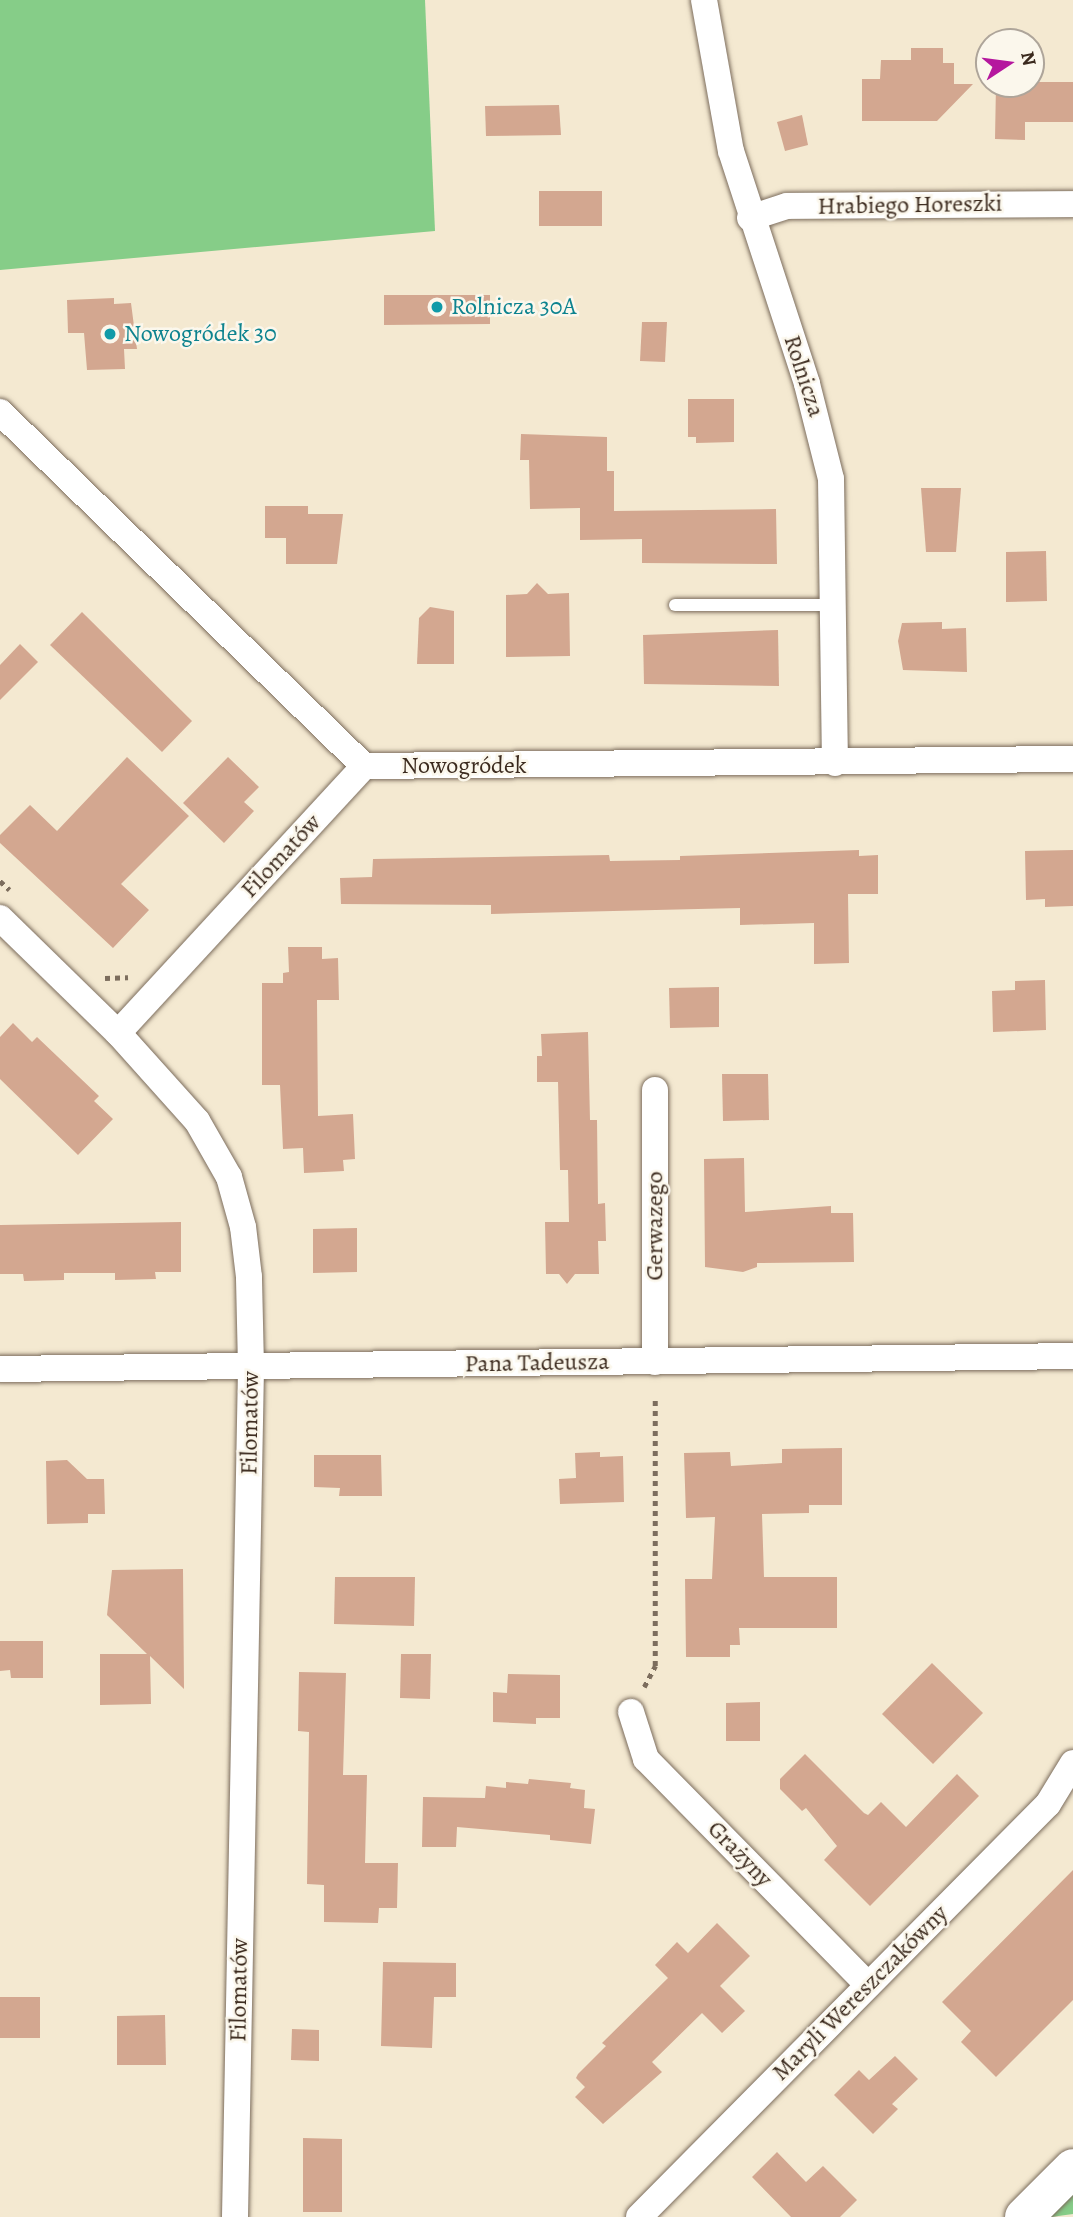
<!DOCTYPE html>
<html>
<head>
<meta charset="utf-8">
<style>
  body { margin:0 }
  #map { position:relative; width:1073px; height:2217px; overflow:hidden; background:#f4e9d1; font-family:Alegreya,serif }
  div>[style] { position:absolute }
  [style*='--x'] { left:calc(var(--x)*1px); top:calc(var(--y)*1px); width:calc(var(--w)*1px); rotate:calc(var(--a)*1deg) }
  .green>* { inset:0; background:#86cd88 }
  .building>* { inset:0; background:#d3a790 }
  .path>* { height:4.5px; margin-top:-2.25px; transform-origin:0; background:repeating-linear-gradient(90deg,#7c6d5d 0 5px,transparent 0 10px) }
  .roads { filter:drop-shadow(0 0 2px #7c6d5d) drop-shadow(0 0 2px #7c6d5d) }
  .lane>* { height:12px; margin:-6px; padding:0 6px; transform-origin:6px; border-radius:6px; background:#fff }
  .street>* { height:26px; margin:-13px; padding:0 13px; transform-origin:13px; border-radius:13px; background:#fff }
  .primary>* { height:38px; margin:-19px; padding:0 19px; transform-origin:19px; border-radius:19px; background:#fff }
  .dots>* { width:19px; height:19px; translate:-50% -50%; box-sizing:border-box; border:4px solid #fbf7ec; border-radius:50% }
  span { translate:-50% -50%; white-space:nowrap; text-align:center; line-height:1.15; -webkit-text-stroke:5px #fbf7ec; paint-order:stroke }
  .street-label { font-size:24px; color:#3b2a1e }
  .culture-label { font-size:24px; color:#0d838f }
  .left { translate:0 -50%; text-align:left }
  .north { position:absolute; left:975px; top:28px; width:70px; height:70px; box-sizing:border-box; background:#fbf7ec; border:2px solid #aea59a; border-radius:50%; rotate:77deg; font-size:19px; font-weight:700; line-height:28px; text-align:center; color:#3b2a1e }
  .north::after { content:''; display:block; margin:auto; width:24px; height:32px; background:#b5179e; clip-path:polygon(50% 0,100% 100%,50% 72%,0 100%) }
</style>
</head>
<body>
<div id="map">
  <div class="green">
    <i style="clip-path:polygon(0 0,425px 0,435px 231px,0 270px)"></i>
    <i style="clip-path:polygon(1073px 2194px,1073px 2214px,1051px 2217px)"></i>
  </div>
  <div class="building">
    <i style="clip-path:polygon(911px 48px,943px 48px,943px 63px,954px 63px,954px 84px,973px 84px,937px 121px,862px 121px,862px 79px,880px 79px,881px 60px,911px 60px)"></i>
    <i style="clip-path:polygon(1031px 82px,1073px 82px,1073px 122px,1025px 122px,1025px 140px,995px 139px,996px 84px)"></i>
    <i style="clip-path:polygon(559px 105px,561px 135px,486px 136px,485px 106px)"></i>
    <i style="clip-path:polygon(802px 115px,808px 145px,785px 151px,777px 122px)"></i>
    <i style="clip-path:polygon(539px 191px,602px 191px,602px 226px,539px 226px)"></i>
    <i style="clip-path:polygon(384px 295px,490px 295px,490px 324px,384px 325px)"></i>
    <i style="clip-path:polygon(114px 298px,114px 304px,131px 303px,137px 349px,124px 349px,125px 369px,87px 370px,84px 333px,68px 333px,67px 300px)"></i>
    <i style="clip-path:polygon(642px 322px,667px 322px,665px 362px,640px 361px)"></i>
    <i style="clip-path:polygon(688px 399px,734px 399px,734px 442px,696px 443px,696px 437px,688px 437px)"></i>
    <i style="clip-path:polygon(521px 434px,607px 437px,607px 471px,614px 471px,614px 511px,776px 509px,777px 564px,642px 563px,642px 539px,580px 540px,580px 508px,530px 509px,529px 460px,520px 460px)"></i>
    <i style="clip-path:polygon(921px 488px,961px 488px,956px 552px,926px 552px)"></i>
    <i style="clip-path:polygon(265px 506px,308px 506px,308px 514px,343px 514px,337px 564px,286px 564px,286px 538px,265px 538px)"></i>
    <i style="clip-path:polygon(1046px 551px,1047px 601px,1006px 602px,1006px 552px)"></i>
    <i style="clip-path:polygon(537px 583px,548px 594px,569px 593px,570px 656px,506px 657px,506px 595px,527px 594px)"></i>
    <i style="clip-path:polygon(430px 607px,454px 611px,454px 664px,417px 664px,419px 618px)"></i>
    <i style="clip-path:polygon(82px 612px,192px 721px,162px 752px,50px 645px)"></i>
    <i style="clip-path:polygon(942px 622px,942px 629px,966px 628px,967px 672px,903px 670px,898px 641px,902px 623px)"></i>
    <i style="clip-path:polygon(778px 630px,779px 686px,644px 684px,643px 635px)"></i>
    <i style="clip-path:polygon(20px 644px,38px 662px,0 700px,0 665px)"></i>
    <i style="clip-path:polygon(127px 757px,189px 816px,121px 884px,149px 910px,113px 948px,0 843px,0 835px,30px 805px,57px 831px)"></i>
    <i style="clip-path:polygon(228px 757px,259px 787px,244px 802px,254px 811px,224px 843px,183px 803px)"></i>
    <i style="clip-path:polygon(859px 850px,859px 856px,878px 855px,878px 894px,848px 894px,849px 963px,814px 964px,814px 923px,740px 925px,740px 908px,491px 914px,491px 905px,341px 904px,340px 878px,372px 877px,373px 859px,609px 855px,610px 861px,680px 860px,680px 856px)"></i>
    <i style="clip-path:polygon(1073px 850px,1073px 906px,1045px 907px,1045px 899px,1026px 900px,1025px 851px)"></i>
    <i style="clip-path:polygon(288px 947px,322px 947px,322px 959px,338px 958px,339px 1000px,317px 1000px,318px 1116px,353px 1114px,355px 1159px,343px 1160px,344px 1171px,304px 1173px,303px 1148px,283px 1149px,280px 1085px,262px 1085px,262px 983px,283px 983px,283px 973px,289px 972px)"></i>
    <i style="clip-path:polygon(1045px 980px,1046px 1030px,993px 1032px,992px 991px,1015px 990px,1015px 981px)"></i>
    <i style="clip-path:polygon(719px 987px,719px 1027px,670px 1028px,669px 988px)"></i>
    <i style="clip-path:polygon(13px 1023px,32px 1042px,37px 1037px,99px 1096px,94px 1101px,113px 1119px,78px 1155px,0 1079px,0 1037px)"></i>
    <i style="clip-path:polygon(588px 1032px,590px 1120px,597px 1120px,598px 1204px,605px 1203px,606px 1241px,598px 1241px,599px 1274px,575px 1274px,567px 1284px,559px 1274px,546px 1274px,545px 1222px,569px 1222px,568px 1170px,560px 1170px,558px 1082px,537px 1082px,537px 1056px,542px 1056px,541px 1034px)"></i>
    <i style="clip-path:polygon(722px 1074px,768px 1074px,769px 1120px,723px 1121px)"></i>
    <i style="clip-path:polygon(744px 1158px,745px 1212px,831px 1206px,831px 1213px,853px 1213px,854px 1262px,757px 1263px,757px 1267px,743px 1272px,705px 1267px,704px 1159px)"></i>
    <i style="clip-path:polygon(181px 1222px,181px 1272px,155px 1272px,156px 1279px,115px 1280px,115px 1273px,64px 1273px,64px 1280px,24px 1281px,23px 1274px,0 1274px,0 1225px)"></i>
    <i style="clip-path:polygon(357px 1228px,357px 1272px,313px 1273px,313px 1229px)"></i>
    <i style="clip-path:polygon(842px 1448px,842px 1505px,809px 1505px,809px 1513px,762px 1514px,764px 1577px,837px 1577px,837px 1628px,739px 1628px,740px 1645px,730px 1645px,730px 1657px,686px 1657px,685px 1579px,712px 1579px,715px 1517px,686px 1518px,684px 1453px,730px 1452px,731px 1466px,782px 1463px,782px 1449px)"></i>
    <i style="clip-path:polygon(600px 1452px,600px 1457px,623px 1456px,624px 1502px,560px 1504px,559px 1479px,576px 1478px,575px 1453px)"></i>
    <i style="clip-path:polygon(314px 1455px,381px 1455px,382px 1496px,339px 1496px,340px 1488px,314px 1487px)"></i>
    <i style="clip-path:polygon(67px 1460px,87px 1479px,104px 1479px,105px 1514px,88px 1514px,88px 1523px,47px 1524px,46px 1461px)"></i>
    <i style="clip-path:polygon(183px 1569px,184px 1689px,150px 1656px,151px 1704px,100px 1705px,100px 1654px,147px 1654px,107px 1615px,112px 1570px)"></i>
    <i style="clip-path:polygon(335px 1577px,415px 1577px,414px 1626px,334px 1624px)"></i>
    <i style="clip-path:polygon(0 1641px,43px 1641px,43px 1678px,11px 1678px,10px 1670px,0 1671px)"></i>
    <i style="clip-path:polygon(401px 1654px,431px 1654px,430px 1699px,400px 1698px)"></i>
    <i style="clip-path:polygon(932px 1663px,983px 1713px,933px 1764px,882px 1714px)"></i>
    <i style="clip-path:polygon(299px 1672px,346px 1673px,343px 1775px,367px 1775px,365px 1863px,398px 1863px,397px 1908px,379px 1908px,378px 1923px,324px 1922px,324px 1885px,307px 1884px,309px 1732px,298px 1731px)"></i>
    <i style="clip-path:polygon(508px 1674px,560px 1675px,560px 1718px,536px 1718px,536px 1724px,493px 1722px,493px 1692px,507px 1693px)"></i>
    <i style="clip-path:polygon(760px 1702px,760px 1741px,726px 1741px,726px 1703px)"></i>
    <i style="clip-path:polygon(805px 1754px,864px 1813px,868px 1815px,881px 1802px,906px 1827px,957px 1774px,979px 1796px,870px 1906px,824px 1860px,837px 1846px,806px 1808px,802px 1811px,780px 1789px,780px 1779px)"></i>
    <i style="clip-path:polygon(529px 1779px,571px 1783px,570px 1788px,585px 1790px,584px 1808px,595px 1809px,591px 1844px,550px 1840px,550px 1835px,457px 1827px,456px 1847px,422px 1847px,423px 1797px,485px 1798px,486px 1786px,506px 1788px,506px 1782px,528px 1784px)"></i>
    <i style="clip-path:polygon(1073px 1870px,1073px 2000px,996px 2077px,961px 2042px,971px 2031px,942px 2002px)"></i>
    <i style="clip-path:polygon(717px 1923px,750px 1956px,720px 1986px,745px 2011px,722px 2033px,702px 2013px,652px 2062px,662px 2072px,603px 2124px,575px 2097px,585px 2087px,576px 2078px,578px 2074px,606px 2046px,602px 2043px,668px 1978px,655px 1965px,677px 1942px,688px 1953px)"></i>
    <i style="clip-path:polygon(383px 1962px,456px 1963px,456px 1997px,434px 1997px,432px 2048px,381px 2046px)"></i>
    <i style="clip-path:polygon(0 1997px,40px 1997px,40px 2038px,0 2038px)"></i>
    <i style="clip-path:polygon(165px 2015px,166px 2065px,117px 2065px,117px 2016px)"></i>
    <i style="clip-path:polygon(292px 2029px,319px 2030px,319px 2061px,291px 2060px)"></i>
    <i style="clip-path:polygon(895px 2056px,918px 2079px,892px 2104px,898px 2109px,873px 2134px,834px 2095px,859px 2070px,869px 2080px)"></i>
    <i style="clip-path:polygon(303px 2138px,342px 2139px,342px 2212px,303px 2212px)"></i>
    <i style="clip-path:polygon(777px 2152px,806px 2182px,823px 2166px,857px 2200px,840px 2217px,791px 2217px,752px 2177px)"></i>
  </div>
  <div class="path">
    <i style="--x:0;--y:881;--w:13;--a:42"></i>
    <i style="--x:105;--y:978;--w:23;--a:-2"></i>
    <i style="--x:644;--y:1687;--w:24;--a:-62"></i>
    <i style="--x:655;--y:1666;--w:266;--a:-90"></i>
  </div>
  <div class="roads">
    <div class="lane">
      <i style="--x:675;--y:605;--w:159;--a:0"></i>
    </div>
    <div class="street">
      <i style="--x:704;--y:0;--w:153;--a:79.9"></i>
      <i style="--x:731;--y:151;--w:245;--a:71.9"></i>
      <i style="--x:807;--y:384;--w:98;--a:75.8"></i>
      <i style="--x:831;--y:479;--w:284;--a:89.2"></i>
      <i style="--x:750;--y:218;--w:39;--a:-18"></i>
      <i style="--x:787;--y:206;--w:286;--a:-0.4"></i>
      <i style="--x:0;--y:412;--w:508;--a:44.2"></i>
      <i style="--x:364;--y:766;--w:709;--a:-0.57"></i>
      <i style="--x:0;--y:918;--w:165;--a:44.3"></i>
      <i style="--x:655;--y:1090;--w:272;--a:90"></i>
      <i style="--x:0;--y:1369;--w:1073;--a:-0.69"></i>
      <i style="--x:631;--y:1712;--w:49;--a:72.3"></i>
      <i style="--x:646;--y:1759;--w:317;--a:45.5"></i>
      <i style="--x:235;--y:2217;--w:850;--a:-88.92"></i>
      <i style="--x:251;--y:1367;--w:90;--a:-91.3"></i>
      <i style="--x:249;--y:1277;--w:50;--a:-96.8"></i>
      <i style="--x:243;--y:1227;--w:52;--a:-105.6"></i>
      <i style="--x:229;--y:1177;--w:64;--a:-119.7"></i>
      <i style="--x:197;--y:1121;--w:118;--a:-131.9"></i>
      <i style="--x:118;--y:1033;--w:363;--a:-47.3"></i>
      <i style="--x:639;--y:2217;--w:581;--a:-45.28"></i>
      <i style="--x:1048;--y:1804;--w:48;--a:-58.6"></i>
    </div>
    <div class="primary">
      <i style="--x:1024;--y:2217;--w:69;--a:-45"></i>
    </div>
  </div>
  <div class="dots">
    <i style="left:437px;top:307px;background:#0f9aa8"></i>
    <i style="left:110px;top:334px;background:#0f9aa8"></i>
  </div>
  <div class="street-label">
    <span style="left:910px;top:205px;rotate:-1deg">Hrabiego Horeszki</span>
    <span style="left:804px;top:376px;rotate:72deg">Rolnicza</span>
    <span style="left:464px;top:766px">Nowogródek</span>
    <span style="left:281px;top:856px;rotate:-47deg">Filomatów</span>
    <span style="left:655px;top:1226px;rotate:-90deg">Gerwazego</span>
    <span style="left:537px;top:1363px;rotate:-1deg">Pana Tadeusza</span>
    <span style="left:250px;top:1423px;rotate:-89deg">Filomatów</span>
    <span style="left:740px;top:1854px;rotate:46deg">Grażyny</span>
    <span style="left:239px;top:1990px;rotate:-89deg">Filomatów</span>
    <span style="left:860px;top:1993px;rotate:-45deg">Maryli Wereszczakówny</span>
  </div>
  <div class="culture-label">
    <span class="left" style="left:451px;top:307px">Rolnicza 30A</span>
    <span class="left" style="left:124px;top:334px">Nowogródek 30</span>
  </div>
  <div class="north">N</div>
</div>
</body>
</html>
